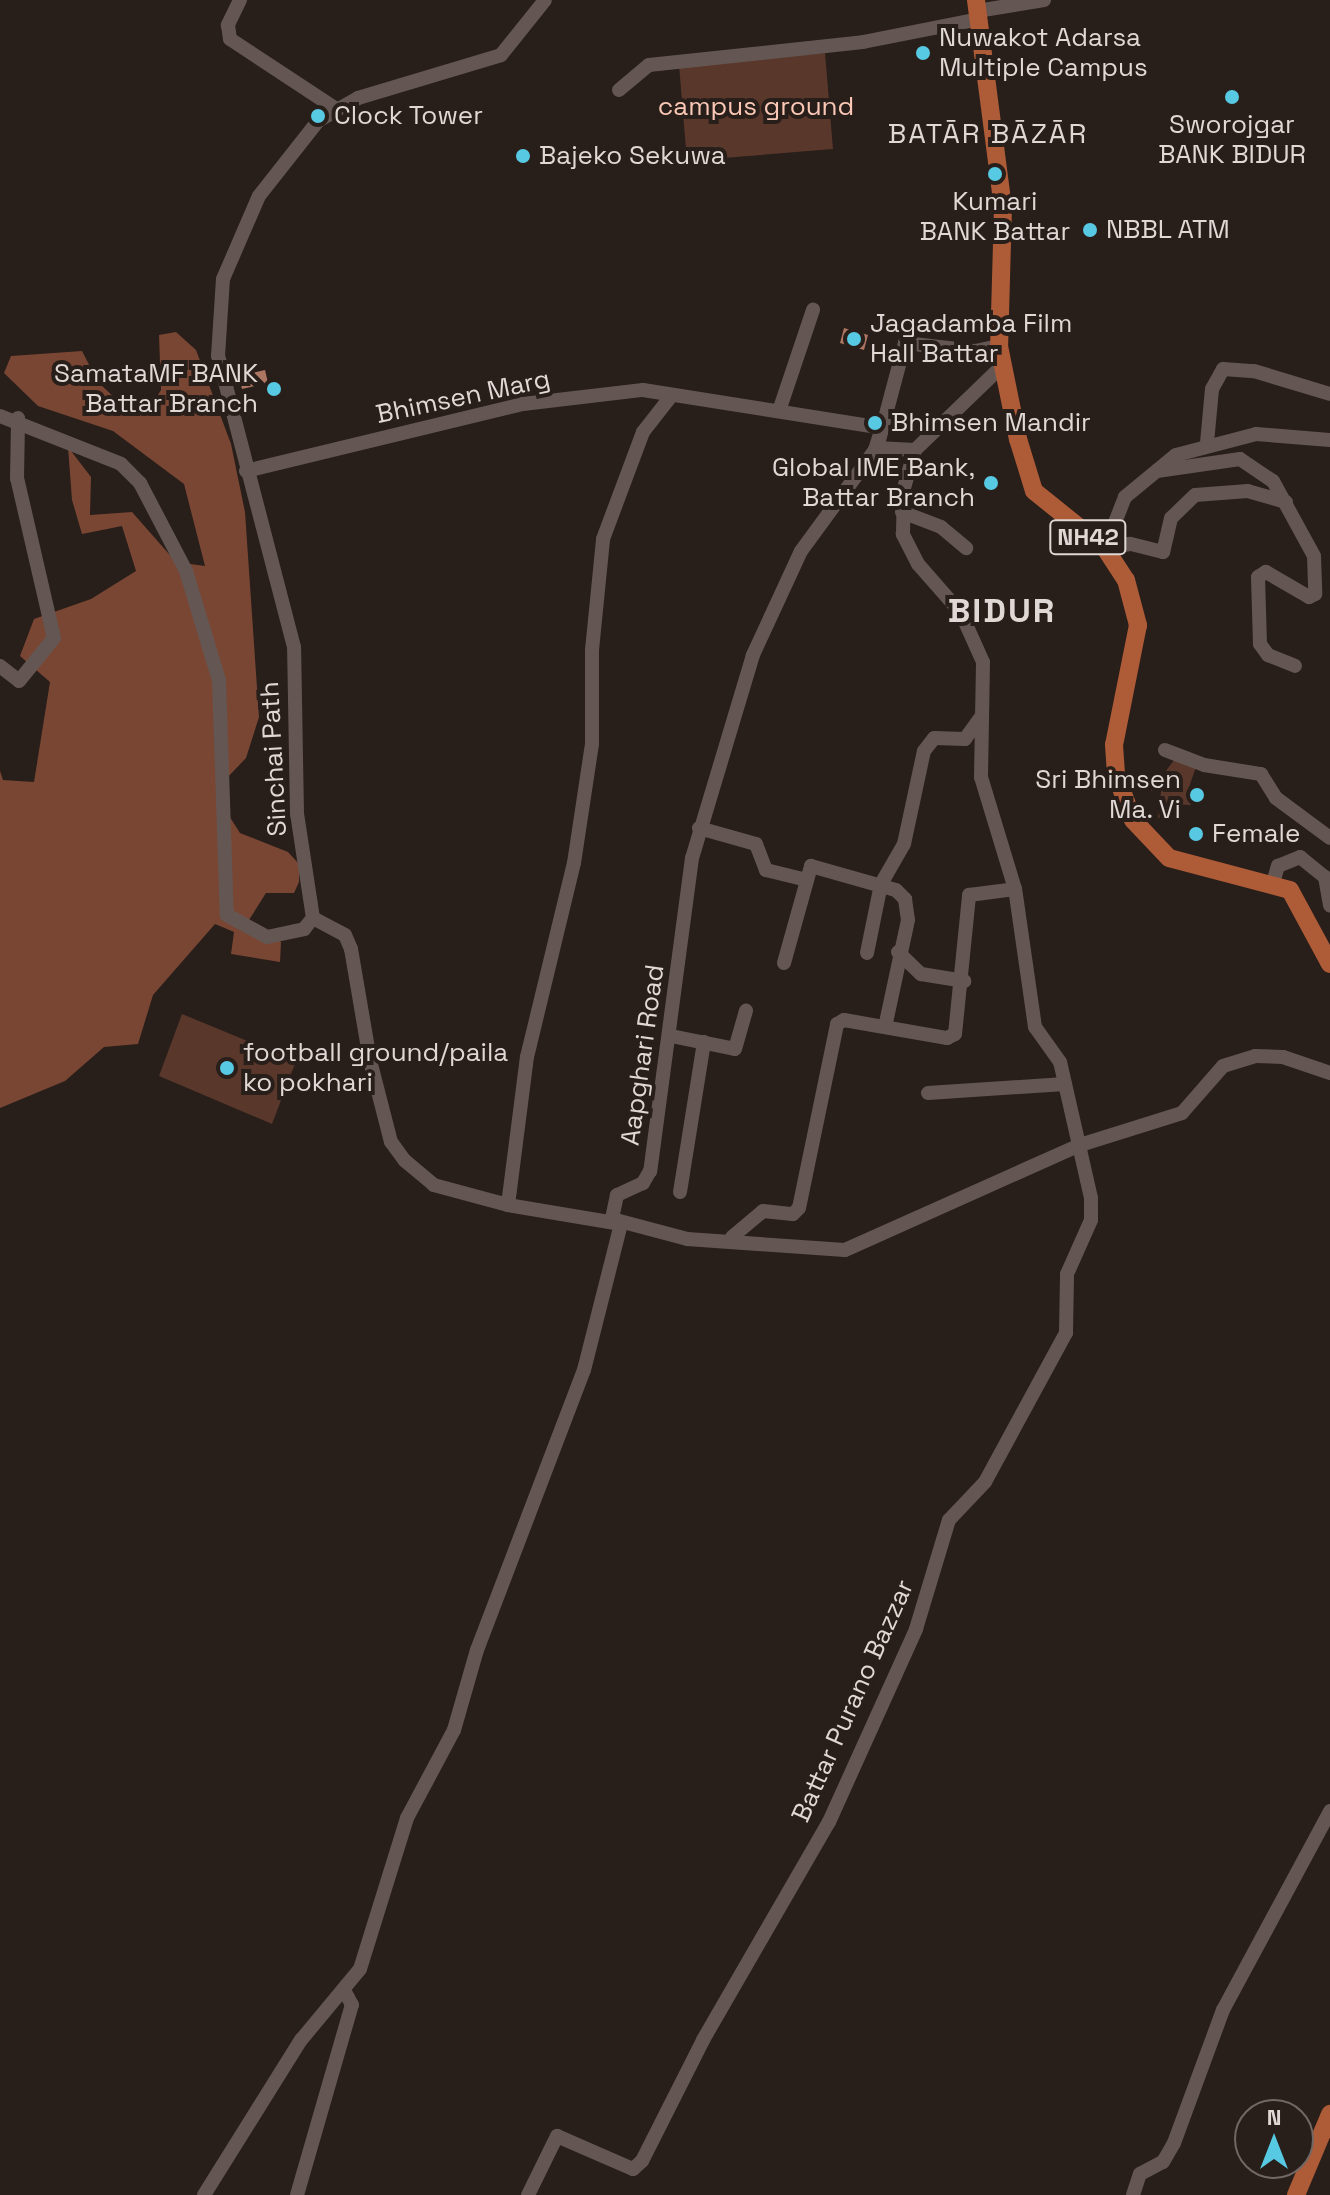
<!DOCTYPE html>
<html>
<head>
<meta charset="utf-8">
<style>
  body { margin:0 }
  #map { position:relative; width:1330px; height:2195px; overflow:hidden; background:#281e1a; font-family:"Space Grotesk",sans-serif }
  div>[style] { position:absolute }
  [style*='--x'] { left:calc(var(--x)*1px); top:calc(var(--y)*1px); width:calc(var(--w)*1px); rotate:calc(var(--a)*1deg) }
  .green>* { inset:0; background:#59382b }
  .forest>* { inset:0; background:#794634 }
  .building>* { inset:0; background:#ad7662 }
  .minor>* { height:14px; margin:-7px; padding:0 7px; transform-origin:7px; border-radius:7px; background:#645753 }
  .major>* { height:18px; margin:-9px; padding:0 9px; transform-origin:9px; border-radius:9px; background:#ae5b37 }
  .dots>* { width:22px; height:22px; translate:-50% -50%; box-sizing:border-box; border:4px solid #281e1a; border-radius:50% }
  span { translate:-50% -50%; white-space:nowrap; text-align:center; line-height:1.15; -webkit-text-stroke:8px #281e1a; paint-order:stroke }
  .shield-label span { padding:2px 6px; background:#281e1a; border:2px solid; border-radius:6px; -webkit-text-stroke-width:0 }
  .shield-label { font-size:24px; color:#dfd8d5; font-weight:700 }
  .poi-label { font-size:26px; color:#dfd8d5 }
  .left { translate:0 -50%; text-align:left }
  .right { translate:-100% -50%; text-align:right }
  .park-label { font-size:26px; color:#fbc8b6 }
  .street-label { font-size:26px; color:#dfd8d5 }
  .neighbourhood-label { font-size:28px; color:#dfd8d5; letter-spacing:2px }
  .district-label { font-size:34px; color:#dfd8d5; font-weight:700; letter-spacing:2px }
  .north { position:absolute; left:1234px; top:2099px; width:80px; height:80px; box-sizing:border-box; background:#281e1a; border:2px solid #716865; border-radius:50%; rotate:0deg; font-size:22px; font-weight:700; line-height:32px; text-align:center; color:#dfd8d5 }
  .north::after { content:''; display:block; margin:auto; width:28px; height:36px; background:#57c9e3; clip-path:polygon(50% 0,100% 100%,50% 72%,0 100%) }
</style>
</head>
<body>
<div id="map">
  <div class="green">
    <i style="clip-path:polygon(825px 53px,833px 149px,687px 161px,679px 65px)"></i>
    <i style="clip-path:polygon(1174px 760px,1196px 767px,1188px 790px,1191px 805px,1170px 804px,1158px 819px,1161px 791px,1151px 791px,1149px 778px,1162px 776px)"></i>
    <i style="clip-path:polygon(182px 1014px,296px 1061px,272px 1124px,159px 1076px)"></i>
  </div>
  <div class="forest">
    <i style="clip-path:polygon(176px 332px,196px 350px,231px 444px,245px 512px,259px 717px,246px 758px,226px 779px,226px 811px,240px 833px,288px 852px,299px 864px,299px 882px,294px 893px,266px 893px,249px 920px,281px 942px,280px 962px,231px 954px,234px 932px,215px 924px,153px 995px,138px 1044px,104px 1047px,65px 1081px,0 1108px,0 771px,3px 780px,34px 782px,50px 682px,20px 656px,34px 619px,91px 599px,136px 571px,122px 526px,82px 534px,72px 500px,68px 447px,91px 477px,90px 515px,132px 512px,176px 562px,205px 566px,184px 484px,113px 431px,38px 406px,4px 373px,11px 356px,82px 351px,98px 382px,119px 402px,149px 409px,161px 390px,159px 335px)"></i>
  </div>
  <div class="building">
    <i style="clip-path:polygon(844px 328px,868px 335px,864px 350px,840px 343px)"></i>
    <i style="clip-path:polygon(265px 370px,268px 383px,242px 389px,239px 376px)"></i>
  </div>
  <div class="minor">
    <i style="--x:240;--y:0;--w:28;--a:116"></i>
    <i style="--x:228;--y:25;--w:14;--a:82"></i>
    <i style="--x:230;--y:39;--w:127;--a:33.4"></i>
    <i style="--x:977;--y:11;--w:68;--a:-9.3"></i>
    <i style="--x:619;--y:90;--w:39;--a:-40"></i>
    <i style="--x:649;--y:65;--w:215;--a:-6.1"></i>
    <i style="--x:863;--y:42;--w:118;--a:-11.2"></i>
    <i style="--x:779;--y:411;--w:107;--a:-71.4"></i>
    <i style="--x:0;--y:416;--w:130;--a:21.6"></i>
    <i style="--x:121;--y:464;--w:27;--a:45"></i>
    <i style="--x:140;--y:483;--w:99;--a:62.4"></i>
    <i style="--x:186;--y:571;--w:114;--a:73.2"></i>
    <i style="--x:219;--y:680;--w:235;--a:88.1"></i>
    <i style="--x:227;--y:915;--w:46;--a:28.8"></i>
    <i style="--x:267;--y:937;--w:38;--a:-12"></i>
    <i style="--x:304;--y:929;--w:14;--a:-51"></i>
    <i style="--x:313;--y:918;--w:105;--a:-98.7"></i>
    <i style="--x:297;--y:814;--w:167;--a:-91"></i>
    <i style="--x:294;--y:647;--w:301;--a:-104.6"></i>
    <i style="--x:218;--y:356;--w:77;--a:-86.3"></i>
    <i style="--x:223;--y:279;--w:90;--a:-66.6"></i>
    <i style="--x:259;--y:196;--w:95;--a:-51.8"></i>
    <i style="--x:318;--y:121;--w:46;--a:-29.9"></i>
    <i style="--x:358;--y:98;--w:149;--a:-16.7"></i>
    <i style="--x:501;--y:55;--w:70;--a:-51.3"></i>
    <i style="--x:882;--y:428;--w:23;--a:108"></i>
    <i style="--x:875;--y:450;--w:125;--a:126.2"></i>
    <i style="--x:801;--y:551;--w:115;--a:114.8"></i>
    <i style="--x:753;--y:655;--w:212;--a:106.7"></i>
    <i style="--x:692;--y:858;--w:316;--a:97.6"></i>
    <i style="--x:650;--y:1171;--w:14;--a:120"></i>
    <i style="--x:643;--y:1183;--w:29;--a:155"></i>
    <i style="--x:617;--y:1195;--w:25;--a:102"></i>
    <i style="--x:612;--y:1219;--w:78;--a:14.9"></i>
    <i style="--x:687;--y:1239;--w:158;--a:4"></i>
    <i style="--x:845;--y:1250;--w:257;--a:-24.1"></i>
    <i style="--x:1080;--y:1145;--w:107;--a:-17.4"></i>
    <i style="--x:1182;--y:1113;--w:62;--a:-48.9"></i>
    <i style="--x:1223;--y:1066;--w:34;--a:-17"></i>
    <i style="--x:1255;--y:1056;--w:28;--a:2"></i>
    <i style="--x:1283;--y:1057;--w:50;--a:18.8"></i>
    <i style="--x:1207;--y:443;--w:54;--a:-84.7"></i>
    <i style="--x:1212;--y:389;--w:23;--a:-61"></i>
    <i style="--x:1223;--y:369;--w:31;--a:4"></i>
    <i style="--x:1254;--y:371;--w:79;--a:16.8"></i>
    <i style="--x:915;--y:450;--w:38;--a:-177"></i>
    <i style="--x:877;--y:448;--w:109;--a:-75.1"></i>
    <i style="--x:905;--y:343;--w:70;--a:6.5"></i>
    <i style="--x:975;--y:351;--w:25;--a:-12"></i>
    <i style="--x:246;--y:471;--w:285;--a:-13.6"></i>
    <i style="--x:523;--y:404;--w:121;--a:-6.7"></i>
    <i style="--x:643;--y:390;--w:242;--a:9"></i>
    <i style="--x:1157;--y:471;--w:84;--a:-8.2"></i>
    <i style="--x:1240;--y:459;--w:40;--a:34"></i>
    <i style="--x:1273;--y:481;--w:85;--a:61.3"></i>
    <i style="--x:1314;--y:556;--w:38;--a:88"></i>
    <i style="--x:1315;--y:594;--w:7;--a:153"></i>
    <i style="--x:1309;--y:597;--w:50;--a:-149.8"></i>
    <i style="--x:1266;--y:572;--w:9;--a:148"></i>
    <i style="--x:1258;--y:577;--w:67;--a:88.3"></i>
    <i style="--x:1260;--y:644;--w:14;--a:54"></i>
    <i style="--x:1268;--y:655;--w:29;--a:22"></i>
    <i style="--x:1286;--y:502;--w:40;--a:-164"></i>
    <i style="--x:1248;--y:491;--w:53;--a:175.7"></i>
    <i style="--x:1195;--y:495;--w:33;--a:136"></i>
    <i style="--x:1171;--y:518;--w:35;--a:103"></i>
    <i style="--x:1163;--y:552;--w:34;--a:-166"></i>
    <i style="--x:1130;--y:544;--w:25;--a:171"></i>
    <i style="--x:1105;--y:548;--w:55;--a:-68.6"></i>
    <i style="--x:1125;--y:497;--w:66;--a:-39.5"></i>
    <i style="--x:1176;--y:455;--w:83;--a:-14.7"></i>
    <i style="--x:1256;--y:434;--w:74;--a:4.6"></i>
    <i style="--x:902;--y:512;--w:42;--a:21"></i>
    <i style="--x:941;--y:527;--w:33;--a:40"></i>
    <i style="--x:0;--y:666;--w:24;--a:38"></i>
    <i style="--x:19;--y:681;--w:55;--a:-50.9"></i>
    <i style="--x:54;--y:638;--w:164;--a:-103"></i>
    <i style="--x:17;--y:478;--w:60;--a:-89"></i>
    <i style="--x:1165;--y:750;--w:42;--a:21"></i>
    <i style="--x:1204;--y:765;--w:58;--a:9"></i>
    <i style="--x:1261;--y:774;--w:28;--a:58"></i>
    <i style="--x:1276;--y:798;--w:67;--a:36.5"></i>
    <i style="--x:699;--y:828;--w:59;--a:15.7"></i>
    <i style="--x:756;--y:844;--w:28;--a:69"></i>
    <i style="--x:766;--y:870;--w:42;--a:13.7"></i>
    <i style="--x:1273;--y:883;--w:18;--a:-74"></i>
    <i style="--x:1278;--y:866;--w:24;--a:-22"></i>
    <i style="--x:1300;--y:857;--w:32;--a:39"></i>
    <i style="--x:1325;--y:877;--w:29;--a:80"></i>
    <i style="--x:898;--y:952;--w:32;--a:44"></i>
    <i style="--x:921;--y:974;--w:44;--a:9.2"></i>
    <i style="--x:867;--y:953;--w:70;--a:-78.5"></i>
    <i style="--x:881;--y:884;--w:46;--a:-60.1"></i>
    <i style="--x:904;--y:844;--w:95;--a:-77.9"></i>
    <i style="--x:924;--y:751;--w:16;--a:-52"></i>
    <i style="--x:934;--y:738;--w:31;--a:2"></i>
    <i style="--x:965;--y:739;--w:27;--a:-54"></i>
    <i style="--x:784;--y:963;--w:101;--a:-74.4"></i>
    <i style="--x:811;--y:866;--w:88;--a:15.8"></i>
    <i style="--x:896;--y:890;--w:13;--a:45"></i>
    <i style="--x:905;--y:899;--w:21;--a:82"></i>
    <i style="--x:908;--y:920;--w:109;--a:102.1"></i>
    <i style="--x:671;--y:1036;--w:65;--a:11.5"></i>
    <i style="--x:735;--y:1049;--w:40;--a:-74"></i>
    <i style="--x:928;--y:1093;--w:137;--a:-3.8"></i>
    <i style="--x:680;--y:1192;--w:152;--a:-80.9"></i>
    <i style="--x:508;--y:1205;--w:149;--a:-82.7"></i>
    <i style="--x:527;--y:1057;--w:200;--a:-76.4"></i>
    <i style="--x:574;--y:863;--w:120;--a:-81.4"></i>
    <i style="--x:592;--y:744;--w:94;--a:-90"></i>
    <i style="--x:592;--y:650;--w:112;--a:-84.3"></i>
    <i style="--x:603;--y:539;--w:114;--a:-69.5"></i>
    <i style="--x:643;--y:432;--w:47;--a:-51.9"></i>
    <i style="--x:732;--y:1237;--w:40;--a:-40"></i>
    <i style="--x:763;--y:1211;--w:30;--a:6"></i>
    <i style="--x:793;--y:1214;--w:8;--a:-45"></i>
    <i style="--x:799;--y:1208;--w:188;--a:-78.3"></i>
    <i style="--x:837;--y:1024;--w:8;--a:-30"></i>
    <i style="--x:844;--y:1020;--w:105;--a:9.9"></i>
    <i style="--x:947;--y:1038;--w:9;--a:-27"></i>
    <i style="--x:955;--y:1034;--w:140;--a:-84.2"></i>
    <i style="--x:969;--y:895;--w:46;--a:-7.4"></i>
    <i style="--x:204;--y:2195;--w:183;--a:-58"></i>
    <i style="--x:301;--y:2040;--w:92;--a:-50.3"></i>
    <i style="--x:360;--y:1969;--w:158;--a:-72.7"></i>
    <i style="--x:407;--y:1818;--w:100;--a:-61.9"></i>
    <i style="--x:454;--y:1730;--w:83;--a:-74"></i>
    <i style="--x:477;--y:1650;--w:300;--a:-69.1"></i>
    <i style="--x:584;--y:1370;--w:151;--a:-75.8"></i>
    <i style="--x:621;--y:1224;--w:115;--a:-170.5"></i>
    <i style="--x:508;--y:1205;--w:77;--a:-164.9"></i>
    <i style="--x:434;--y:1185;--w:38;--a:-140"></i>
    <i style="--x:405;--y:1161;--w:24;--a:-126"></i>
    <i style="--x:391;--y:1142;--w:85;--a:-104.4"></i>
    <i style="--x:370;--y:1060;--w:113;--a:-99.7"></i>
    <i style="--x:351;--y:949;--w:15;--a:-113"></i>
    <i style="--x:345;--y:935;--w:36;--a:-152"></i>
    <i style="--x:297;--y:2195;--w:198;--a:-73.9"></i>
    <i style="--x:352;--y:2005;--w:15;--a:-118"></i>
    <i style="--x:528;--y:2195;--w:66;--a:-63.8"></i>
    <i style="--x:557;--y:2136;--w:83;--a:23.5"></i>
    <i style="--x:633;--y:2169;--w:12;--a:-42"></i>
    <i style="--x:642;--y:2161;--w:136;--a:-63.2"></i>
    <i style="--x:703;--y:2040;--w:252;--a:-60"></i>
    <i style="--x:829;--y:1822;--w:212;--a:-65.7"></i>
    <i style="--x:916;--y:1629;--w:114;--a:-73.2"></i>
    <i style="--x:949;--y:1520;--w:52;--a:-46.5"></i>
    <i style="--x:985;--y:1482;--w:170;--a:-61.5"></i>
    <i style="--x:1066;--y:1333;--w:59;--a:-89"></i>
    <i style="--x:1067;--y:1274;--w:59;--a:-66"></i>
    <i style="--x:1091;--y:1220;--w:22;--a:-90"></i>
    <i style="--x:1091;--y:1198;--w:139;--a:-102.8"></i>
    <i style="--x:1060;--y:1062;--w:43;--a:-125.5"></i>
    <i style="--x:1035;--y:1027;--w:139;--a:-98.2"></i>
    <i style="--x:1015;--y:889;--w:117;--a:-106.9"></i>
    <i style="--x:981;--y:777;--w:115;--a:-89"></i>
    <i style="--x:983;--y:662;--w:54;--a:-114.2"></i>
    <i style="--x:961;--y:613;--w:65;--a:-131.3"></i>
    <i style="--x:918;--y:564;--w:34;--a:-117"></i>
    <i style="--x:903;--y:534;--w:46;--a:-88.8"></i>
    <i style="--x:904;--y:488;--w:40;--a:-74"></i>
    <i style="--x:915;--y:450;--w:122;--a:-44"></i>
    <i style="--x:1133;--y:2195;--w:22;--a:-72"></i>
    <i style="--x:1140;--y:2174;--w:26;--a:-28"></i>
    <i style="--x:1163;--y:2162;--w:22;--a:-60"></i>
    <i style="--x:1174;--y:2143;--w:142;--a:-69.8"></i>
    <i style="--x:1223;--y:2010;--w:226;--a:-61.7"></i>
  </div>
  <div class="major">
    <i style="--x:976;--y:0;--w:209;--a:82.6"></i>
    <i style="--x:1003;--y:207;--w:139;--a:91.6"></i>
    <i style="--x:999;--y:346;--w:95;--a:78.5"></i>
    <i style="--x:1018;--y:439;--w:54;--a:72.9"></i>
    <i style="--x:1034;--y:491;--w:91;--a:38.8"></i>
    <i style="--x:1105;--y:548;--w:38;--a:57"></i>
    <i style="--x:1126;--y:580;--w:47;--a:75.1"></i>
    <i style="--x:1138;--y:625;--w:122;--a:101.3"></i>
    <i style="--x:1114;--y:745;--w:30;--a:86"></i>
    <i style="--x:1116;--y:775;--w:48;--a:69.3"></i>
    <i style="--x:1133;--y:820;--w:52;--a:46.5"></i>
    <i style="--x:1169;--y:858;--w:125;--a:14.8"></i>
    <i style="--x:1290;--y:890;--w:84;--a:61.6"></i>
    <i style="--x:1296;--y:2195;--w:88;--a:-67.2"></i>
  </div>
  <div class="dots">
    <i style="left:923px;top:53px;background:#57c9e3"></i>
    <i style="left:1232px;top:97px;background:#57c9e3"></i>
    <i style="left:318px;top:116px;background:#57c9e3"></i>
    <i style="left:523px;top:156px;background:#57c9e3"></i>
    <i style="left:995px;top:174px;background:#57c9e3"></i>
    <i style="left:1090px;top:230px;background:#57c9e3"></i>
    <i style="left:854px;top:339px;background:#57c9e3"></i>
    <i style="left:274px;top:389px;background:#57c9e3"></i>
    <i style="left:875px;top:423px;background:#57c9e3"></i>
    <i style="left:991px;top:483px;background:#57c9e3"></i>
    <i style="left:1197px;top:795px;background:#57c9e3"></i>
    <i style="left:1196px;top:834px;background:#57c9e3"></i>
    <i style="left:227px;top:1068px;background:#57c9e3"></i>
  </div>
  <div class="shield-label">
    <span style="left:1088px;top:537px">NH42</span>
  </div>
  <div class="poi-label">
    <span class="left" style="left:939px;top:53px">Nuwakot Adarsa<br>Multiple Campus</span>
    <span class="left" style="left:334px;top:116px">Clock Tower</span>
    <span style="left:1232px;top:140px">Sworojgar<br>BANK BIDUR</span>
    <span class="left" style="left:539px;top:156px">Bajeko Sekuwa</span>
    <span style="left:995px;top:217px">Kumari<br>BANK Battar</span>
    <span class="left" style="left:1106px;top:230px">NBBL ATM</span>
    <span class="left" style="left:870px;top:339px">Jagadamba Film<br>Hall Battar</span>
    <span class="right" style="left:258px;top:389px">SamataMF BANK<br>Battar Branch</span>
    <span class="left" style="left:891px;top:423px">Bhimsen Mandir</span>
    <span class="right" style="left:975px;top:483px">Global IME Bank,<br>Battar Branch</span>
    <span class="right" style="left:1181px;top:795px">Sri Bhimsen<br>Ma. Vi</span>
    <span class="left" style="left:1212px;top:834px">Female</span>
    <span class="left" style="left:243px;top:1068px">football ground/paila<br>ko pokhari</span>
  </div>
  <div class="park-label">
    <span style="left:756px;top:107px">campus ground</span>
  </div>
  <div class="street-label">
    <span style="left:463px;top:397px;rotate:-12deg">Bhimsen Marg</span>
    <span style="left:274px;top:759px;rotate:-93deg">Sinchai Path</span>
    <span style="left:643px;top:1055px;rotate:-82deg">Aapghari Road</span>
    <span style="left:853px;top:1701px;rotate:-66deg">Battar Purano Bazzar</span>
  </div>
  <div class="neighbourhood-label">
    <span style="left:988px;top:133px">BATĀR BĀZĀR</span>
  </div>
  <div class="district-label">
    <span style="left:1002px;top:611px">BIDUR</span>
  </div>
  <div class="north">N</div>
</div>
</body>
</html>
